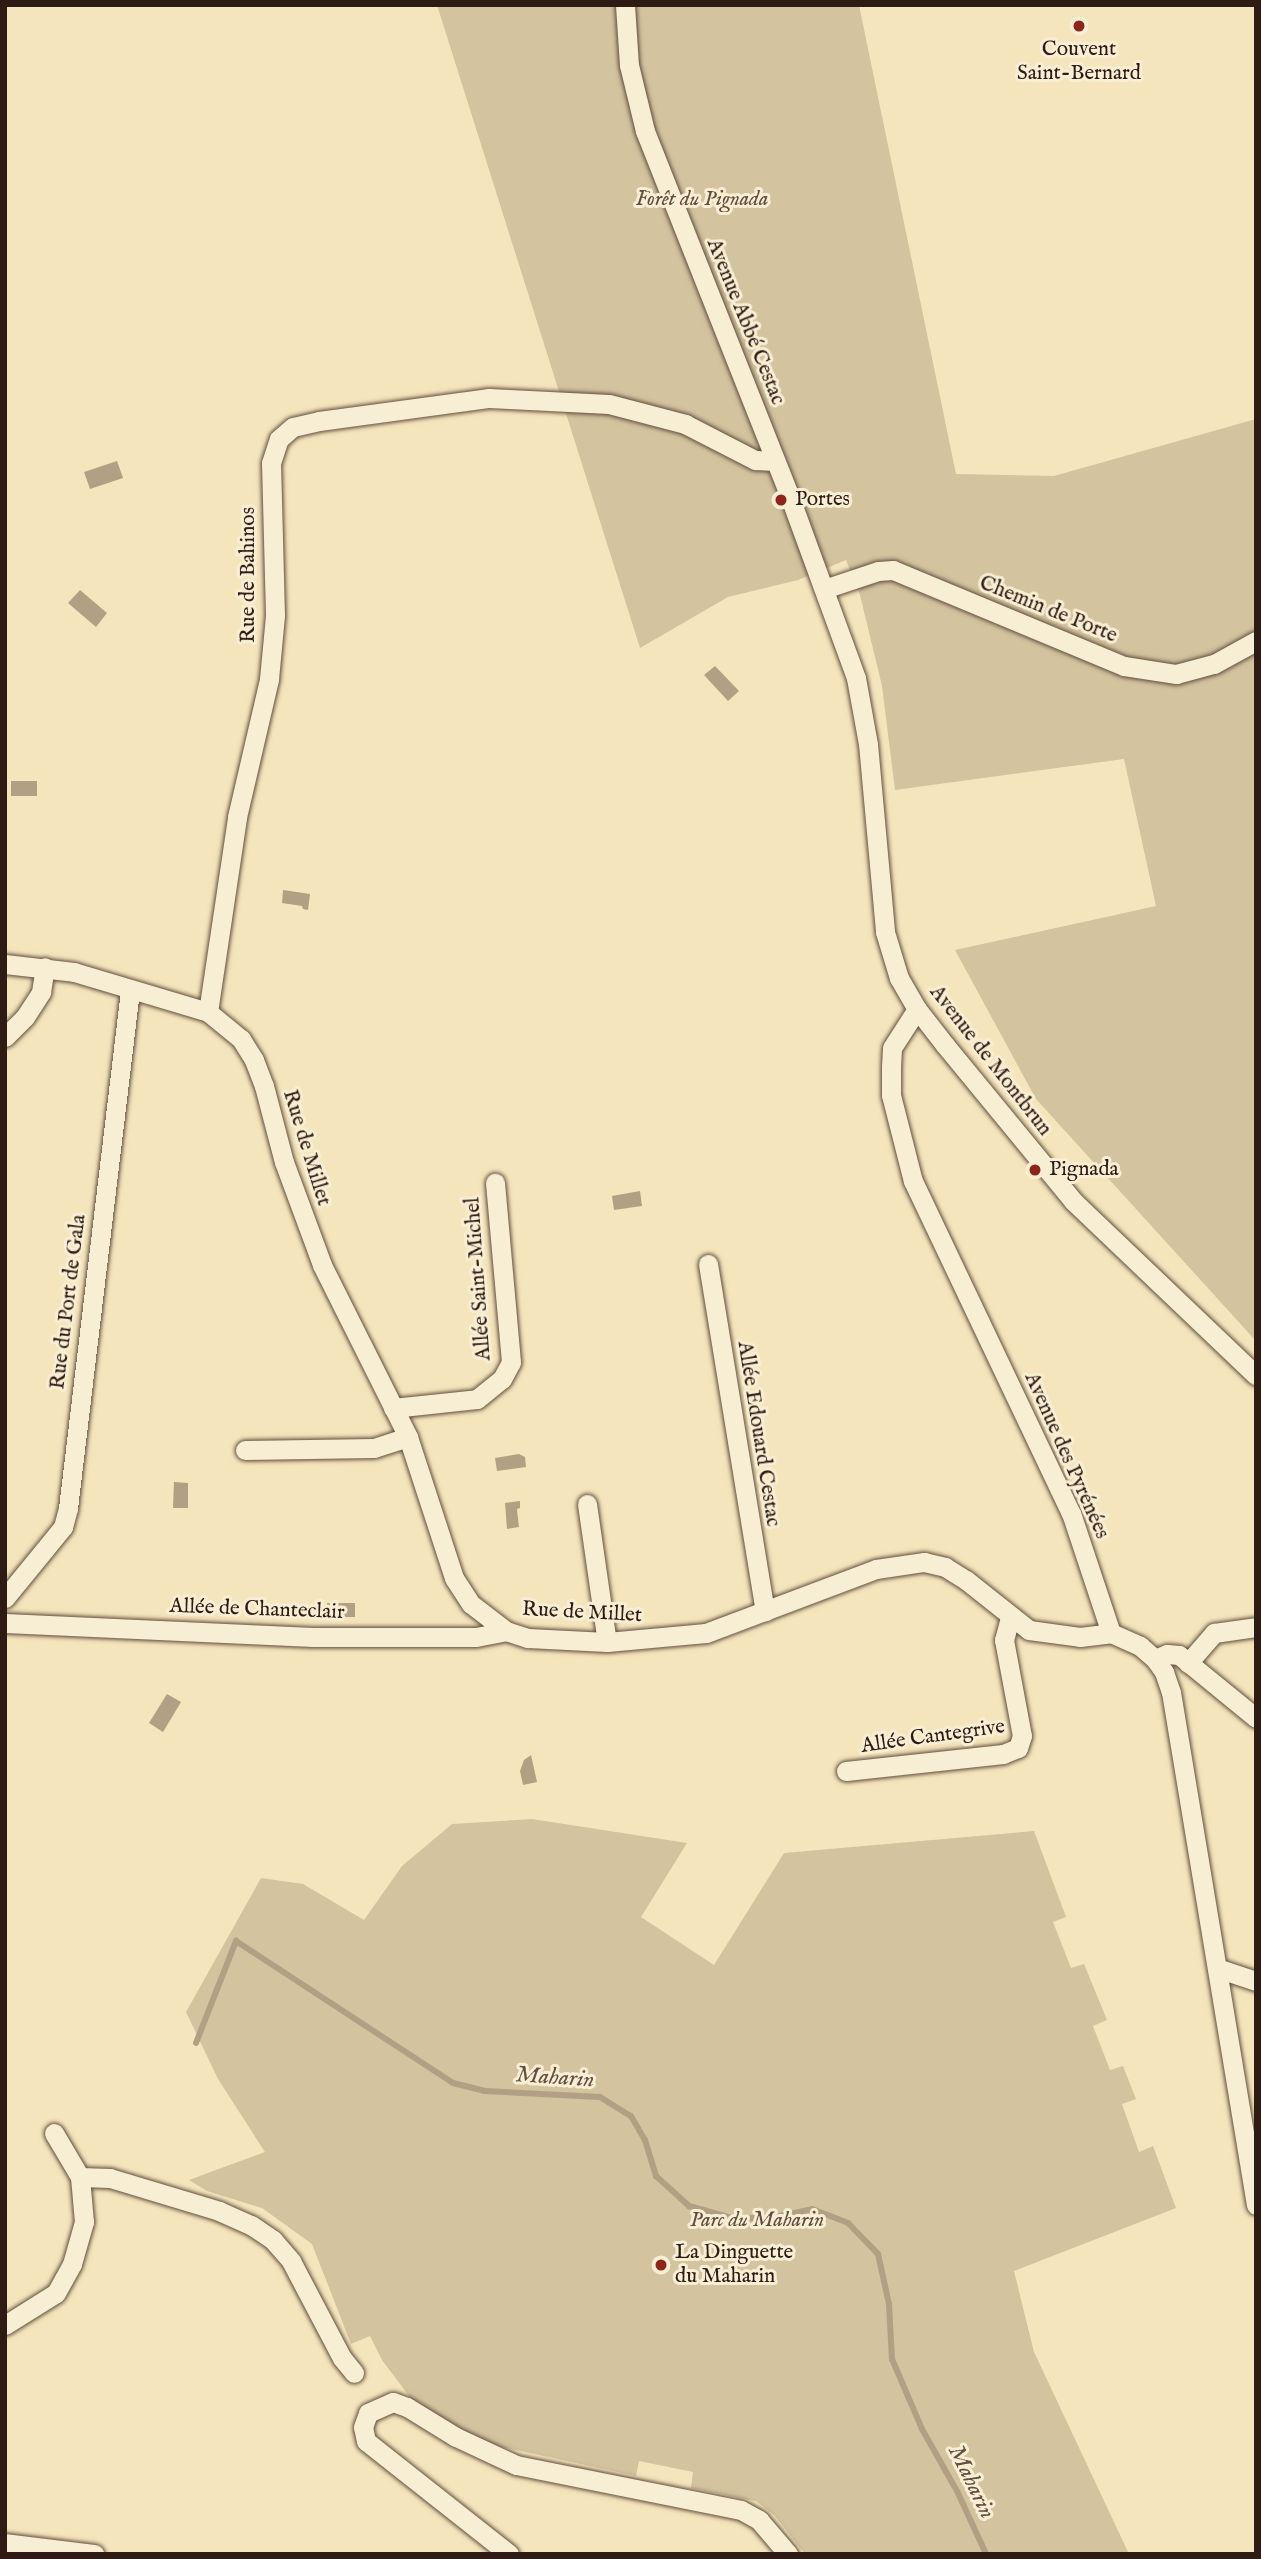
<!DOCTYPE html>
<html>
<head>
<meta charset="utf-8">
<style>
  body { margin:0 }
  #map { position:relative; width:1261px; height:2559px; overflow:hidden; background:#f5e5bc; font-family:"IM FELL English",serif }
  div>[style] { position:absolute }
  [style*='--x'] { left:calc(var(--x)*1px); top:calc(var(--y)*1px); width:calc(var(--w)*1px); rotate:calc(var(--a)*1deg) }
  .green>* { inset:0; background:#d3c39f }
  .water>* { inset:0; background:#b1a083 }
  .stream>* { height:6px; margin:-3px; padding:0 3px; transform-origin:3px; border-radius:3px; background:#b1a083 }
  .roads { filter:drop-shadow(0 0 2px #604e3e) drop-shadow(0 0 2px #604e3e) }
  .minor>* { height:19px; margin:-9.5px; padding:0 9.5px; transform-origin:9.5px; border-radius:9.5px; background:#f8eed3 }
  .dots>* { width:19px; height:19px; translate:-50% -50%; box-sizing:border-box; border:4px solid #f8eed3; border-radius:50% }
  span { translate:-50% -50%; white-space:nowrap; text-align:center; line-height:1.15; -webkit-text-stroke:6px #f8eed3; paint-order:stroke }
  .poi-label { font-size:21px; color:#2e1b14 }
  .left { translate:0 -50%; text-align:left }
  .park-label { font-size:21px; color:#604d3e; font-style:italic }
  .street-label { font-size:21px; color:#2e1b14 }
  .water-label { font-size:23px; color:#625040; font-style:italic }
  .frame { position:absolute; inset:0; border:7px solid #2e1b14; pointer-events:none }
</style>
</head>
<body>
<div id="map">
  <div class="green">
    <i style="clip-path:polygon(437px 5px,859px 5px,956px 474px,1054px 476px,1256px 419px,1256px 1341px,1036px 1099px,955px 950px,1156px 906px,1124px 759px,895px 790px,882px 686px,860px 595px,846px 560px,798px 580px,728px 597px,640px 648px)"></i>
    <i style="clip-path:polygon(532px 1819px,687px 1843px,641px 1917px,714px 1965px,784px 1853px,1034px 1831px,1066px 1917px,1053px 1922px,1071px 1968px,1084px 1964px,1107px 2020px,1093px 2026px,1110px 2070px,1123px 2066px,1136px 2099px,1122px 2104px,1139px 2152px,1153px 2146px,1176px 2208px,1014px 2271px,1034px 2352px,1129px 2554px,805px 2554px,774px 2515px,756px 2501px,691px 2488px,693px 2472px,639px 2461px,636px 2476px,497px 2446px,451px 2424px,412px 2400px,382px 2360px,370px 2336px,351px 2344px,312px 2244px,262px 2208px,207px 2191px,189px 2180px,265px 2152px,218px 2079px,186px 2012px,261px 1878px,303px 1884px,364px 1920px,402px 1866px,452px 1824px)"></i>
  </div>
  <div class="water">
    <i style="clip-path:polygon(117px 461px,123px 478px,90px 489px,84px 472px)"></i>
    <i style="clip-path:polygon(80px 590px,107px 613px,96px 627px,68px 603px)"></i>
    <i style="clip-path:polygon(715px 666px,739px 691px,728px 701px,704px 675px)"></i>
    <i style="clip-path:polygon(11px 781px,37px 781px,37px 796px,11px 796px)"></i>
    <i style="clip-path:polygon(283px 890px,310px 894px,308px 910px,303px 909px,302px 906px,282px 903px)"></i>
    <i style="clip-path:polygon(640px 1191px,642px 1206px,614px 1210px,612px 1196px)"></i>
    <i style="clip-path:polygon(519px 1454px,525px 1457px,526px 1467px,497px 1471px,495px 1458px)"></i>
    <i style="clip-path:polygon(174px 1482px,188px 1483px,188px 1508px,173px 1508px)"></i>
    <i style="clip-path:polygon(520px 1501px,520px 1508px,517px 1509px,519px 1527px,507px 1529px,505px 1503px)"></i>
    <i style="clip-path:polygon(327px 1603px,355px 1603px,355px 1617px,327px 1617px)"></i>
    <i style="clip-path:polygon(167px 1694px,181px 1702px,163px 1732px,149px 1723px)"></i>
    <i style="clip-path:polygon(531px 1755px,537px 1782px,523px 1785px,520px 1771px,524px 1760px)"></i>
  </div>
  <div class="stream">
    <i style="--x:196;--y:2043;--w:110;--a:-68.6"></i>
    <i style="--x:236;--y:1941;--w:259;--a:33.2"></i>
    <i style="--x:453;--y:2083;--w:32;--a:14"></i>
    <i style="--x:484;--y:2091;--w:116;--a:3"></i>
    <i style="--x:600;--y:2097;--w:36;--a:32"></i>
    <i style="--x:631;--y:2116;--w:28;--a:60"></i>
    <i style="--x:645;--y:2140;--w:38;--a:73"></i>
    <i style="--x:656;--y:2176;--w:45;--a:42.3"></i>
    <i style="--x:689;--y:2206;--w:49;--a:15.5"></i>
    <i style="--x:736;--y:2219;--w:39;--a:-3"></i>
    <i style="--x:775;--y:2217;--w:38;--a:-12"></i>
    <i style="--x:812;--y:2209;--w:39;--a:21"></i>
    <i style="--x:848;--y:2223;--w:43;--a:45.9"></i>
    <i style="--x:878;--y:2254;--w:51;--a:77.6"></i>
    <i style="--x:889;--y:2304;--w:55;--a:86.9"></i>
    <i style="--x:892;--y:2359;--w:76;--a:66.8"></i>
    <i style="--x:922;--y:2429;--w:73;--a:60.6"></i>
    <i style="--x:958;--y:2493;--w:67;--a:65.3"></i>
  </div>
  <div class="roads">
    <div class="minor">
      <i style="--x:625;--y:5;--w:60;--a:86.2"></i>
      <i style="--x:629;--y:65;--w:68;--a:76.4"></i>
      <i style="--x:645;--y:131;--w:388;--a:68.4"></i>
      <i style="--x:788;--y:492;--w:198;--a:69.9"></i>
      <i style="--x:856;--y:678;--w:67;--a:79.7"></i>
      <i style="--x:868;--y:744;--w:189;--a:84.8"></i>
      <i style="--x:885;--y:932;--w:48;--a:73.1"></i>
      <i style="--x:899;--y:978;--w:36;--a:60"></i>
      <i style="--x:917;--y:1009;--w:46;--a:52.1"></i>
      <i style="--x:945;--y:1045;--w:202;--a:50.6"></i>
      <i style="--x:1073;--y:1201;--w:253;--a:43.6"></i>
      <i style="--x:824;--y:589;--w:57;--a:-18.4"></i>
      <i style="--x:878;--y:571;--w:15;--a:-4"></i>
      <i style="--x:893;--y:570;--w:250;--a:22.6"></i>
      <i style="--x:1124;--y:666;--w:53;--a:8.7"></i>
      <i style="--x:1176;--y:674;--w:39;--a:-15"></i>
      <i style="--x:1214;--y:664;--w:48;--a:-28.7"></i>
      <i style="--x:5;--y:964;--w:69;--a:6.6"></i>
      <i style="--x:74;--y:972;--w:140;--a:16.6"></i>
      <i style="--x:208;--y:1012;--w:43;--a:39.3"></i>
      <i style="--x:241;--y:1039;--w:25;--a:58"></i>
      <i style="--x:254;--y:1060;--w:28;--a:69"></i>
      <i style="--x:264;--y:1086;--w:79;--a:75.3"></i>
      <i style="--x:284;--y:1162;--w:110;--a:69.7"></i>
      <i style="--x:322;--y:1265;--w:192;--a:63.4"></i>
      <i style="--x:408;--y:1437;--w:148;--a:71.9"></i>
      <i style="--x:454;--y:1578;--w:31;--a:57"></i>
      <i style="--x:471;--y:1604;--w:44;--a:37.6"></i>
      <i style="--x:506;--y:1631;--w:23;--a:18"></i>
      <i style="--x:528;--y:1638;--w:79;--a:2.9"></i>
      <i style="--x:607;--y:1642;--w:99;--a:-5.2"></i>
      <i style="--x:706;--y:1633;--w:182;--a:-20.6"></i>
      <i style="--x:876;--y:1569;--w:49;--a:-8.3"></i>
      <i style="--x:924;--y:1562;--w:22;--a:13"></i>
      <i style="--x:945;--y:1567;--w:25;--a:32"></i>
      <i style="--x:966;--y:1580;--w:80;--a:38.4"></i>
      <i style="--x:1029;--y:1630;--w:51;--a:7.8"></i>
      <i style="--x:1080;--y:1637;--w:31;--a:-7"></i>
      <i style="--x:917;--y:1009;--w:46;--a:122.7"></i>
      <i style="--x:892;--y:1048;--w:19;--a:93"></i>
      <i style="--x:891;--y:1067;--w:28;--a:90"></i>
      <i style="--x:891;--y:1095;--w:89;--a:75.7"></i>
      <i style="--x:913;--y:1181;--w:368;--a:64.6"></i>
      <i style="--x:1071;--y:1513;--w:126;--a:71.6"></i>
      <i style="--x:1111;--y:1633;--w:32;--a:24"></i>
      <i style="--x:1140;--y:1646;--w:20;--a:41"></i>
      <i style="--x:1155;--y:1659;--w:16;--a:55"></i>
      <i style="--x:1164;--y:1672;--w:21;--a:71"></i>
      <i style="--x:1171;--y:1692;--w:520;--a:80.59"></i>
      <i style="--x:208;--y:1012;--w:197;--a:-81.5"></i>
      <i style="--x:237;--y:817;--w:142;--a:-76.9"></i>
      <i style="--x:269;--y:679;--w:64;--a:-84.6"></i>
      <i style="--x:275;--y:615;--w:152;--a:-91.5"></i>
      <i style="--x:271;--y:463;--w:25;--a:-72"></i>
      <i style="--x:279;--y:439;--w:18;--a:-41"></i>
      <i style="--x:293;--y:427;--w:27;--a:-13"></i>
      <i style="--x:319;--y:421;--w:172;--a:-7.7"></i>
      <i style="--x:489;--y:398;--w:120;--a:2.9"></i>
      <i style="--x:609;--y:404;--w:79;--a:14.7"></i>
      <i style="--x:685;--y:424;--w:79;--a:27.2"></i>
      <i style="--x:755;--y:460;--w:20;--a:3"></i>
      <i style="--x:5;--y:1037;--w:28;--a:-45"></i>
      <i style="--x:25;--y:1017;--w:30;--a:-57"></i>
      <i style="--x:41;--y:992;--w:25;--a:-81"></i>
      <i style="--x:708;--y:1264;--w:352;--a:80.7"></i>
      <i style="--x:393;--y:1408;--w:84;--a:-6.1"></i>
      <i style="--x:477;--y:1399;--w:32;--a:-39"></i>
      <i style="--x:502;--y:1379;--w:19;--a:-62"></i>
      <i style="--x:511;--y:1362;--w:180;--a:-95.1"></i>
      <i style="--x:245;--y:1450;--w:129;--a:-0.9"></i>
      <i style="--x:374;--y:1448;--w:36;--a:-18"></i>
      <i style="--x:587;--y:1504;--w:139;--a:81.8"></i>
      <i style="--x:5;--y:1598;--w:92;--a:-50.8"></i>
      <i style="--x:63;--y:1527;--w:20;--a:-75"></i>
      <i style="--x:68;--y:1508;--w:522;--a:-83.17"></i>
      <i style="--x:5;--y:1623;--w:308;--a:2.6"></i>
      <i style="--x:313;--y:1637;--w:163;--a:0"></i>
      <i style="--x:476;--y:1637;--w:31;--a:-11"></i>
      <i style="--x:1155;--y:1659;--w:13;--a:-23"></i>
      <i style="--x:1167;--y:1654;--w:12;--a:5"></i>
      <i style="--x:1179;--y:1655;--w:99;--a:39.3"></i>
      <i style="--x:1188;--y:1663;--w:40;--a:-49"></i>
      <i style="--x:1214;--y:1633;--w:42;--a:-8.1"></i>
      <i style="--x:846;--y:1771;--w:158;--a:-6.2"></i>
      <i style="--x:1003;--y:1754;--w:16;--a:-22"></i>
      <i style="--x:1018;--y:1748;--w:13;--a:-72"></i>
      <i style="--x:1022;--y:1736;--w:98;--a:-100.6"></i>
      <i style="--x:1004;--y:1640;--w:23;--a:-75"></i>
      <i style="--x:1217;--y:1968;--w:41;--a:18.4"></i>
      <i style="--x:80;--y:2177;--w:30;--a:2"></i>
      <i style="--x:110;--y:2178;--w:114;--a:16.8"></i>
      <i style="--x:219;--y:2211;--w:35;--a:24"></i>
      <i style="--x:251;--y:2225;--w:27;--a:34"></i>
      <i style="--x:273;--y:2240;--w:28;--a:49"></i>
      <i style="--x:291;--y:2261;--w:110;--a:62.3"></i>
      <i style="--x:342;--y:2358;--w:19;--a:51"></i>
      <i style="--x:5;--y:2325;--w:60;--a:-32.1"></i>
      <i style="--x:56;--y:2293;--w:33;--a:-61"></i>
      <i style="--x:72;--y:2264;--w:44;--a:-74.1"></i>
      <i style="--x:84;--y:2222;--w:45;--a:-95.1"></i>
      <i style="--x:80;--y:2177;--w:51;--a:-120.6"></i>
      <i style="--x:5;--y:2543;--w:90;--a:7"></i>
      <i style="--x:509;--y:2554;--w:182;--a:-141.7"></i>
      <i style="--x:366;--y:2441;--w:14;--a:-102"></i>
      <i style="--x:363;--y:2427;--w:15;--a:-70"></i>
      <i style="--x:368;--y:2413;--w:27;--a:-24"></i>
      <i style="--x:393;--y:2402;--w:15;--a:20"></i>
      <i style="--x:407;--y:2407;--w:57;--a:31.5"></i>
      <i style="--x:456;--y:2437;--w:66;--a:25"></i>
      <i style="--x:516;--y:2465;--w:229;--a:11.3"></i>
      <i style="--x:741;--y:2510;--w:21;--a:29"></i>
      <i style="--x:759;--y:2520;--w:45;--a:49.5"></i>
    </div>
  </div>
  <div class="dots">
    <i style="left:1079px;top:26px;background:#8f2418"></i>
    <i style="left:781px;top:500px;background:#8f2418"></i>
    <i style="left:1035px;top:1170px;background:#8f2418"></i>
    <i style="left:661px;top:2265px;background:#8f2418"></i>
  </div>
  <div class="poi-label">
    <span style="left:1079px;top:62px">Couvent<br>Saint-Bernard</span>
    <span class="left" style="left:795px;top:500px">Portes</span>
    <span class="left" style="left:1049px;top:1170px">Pignada</span>
    <span class="left" style="left:675px;top:2265px">La Dinguette<br>du Maharin</span>
  </div>
  <div class="park-label">
    <span style="left:702px;top:200px">Forêt du Pignada</span>
    <span style="left:757px;top:2221px">Parc du Maharin</span>
  </div>
  <div class="street-label">
    <span style="left:745px;top:322px;rotate:68deg">Avenue Abbé Cestac</span>
    <span style="left:249px;top:575px;rotate:-90deg">Rue de Bahinos</span>
    <span style="left:1048px;top:610px;rotate:22deg">Chemin de Porte</span>
    <span style="left:990px;top:1061px;rotate:52deg">Avenue de Montbrun</span>
    <span style="left:306px;top:1148px;rotate:73deg">Rue de Millet</span>
    <span style="left:479px;top:1279px;rotate:-94deg">Allée Saint-Michel</span>
    <span style="left:69px;top:1302px;rotate:-83deg">Rue du Port de Gala</span>
    <span style="left:758px;top:1434px;rotate:81deg">Allée Edouard Cestac</span>
    <span style="left:1066px;top:1456px;rotate:66deg">Avenue des Pyrénées</span>
    <span style="left:257px;top:1610px;rotate:2deg">Allée de Chanteclair</span>
    <span style="left:582px;top:1613px;rotate:3deg">Rue de Millet</span>
    <span style="left:933px;top:1737px;rotate:-8deg">Allée Cantegrive</span>
  </div>
  <div class="water-label">
    <span style="left:555px;top:2078px;rotate:4deg">Maharin</span>
    <span style="left:971px;top:2482px;rotate:64deg">Maharin</span>
  </div>
  <div class="frame"></div>
</div>
</body>
</html>
